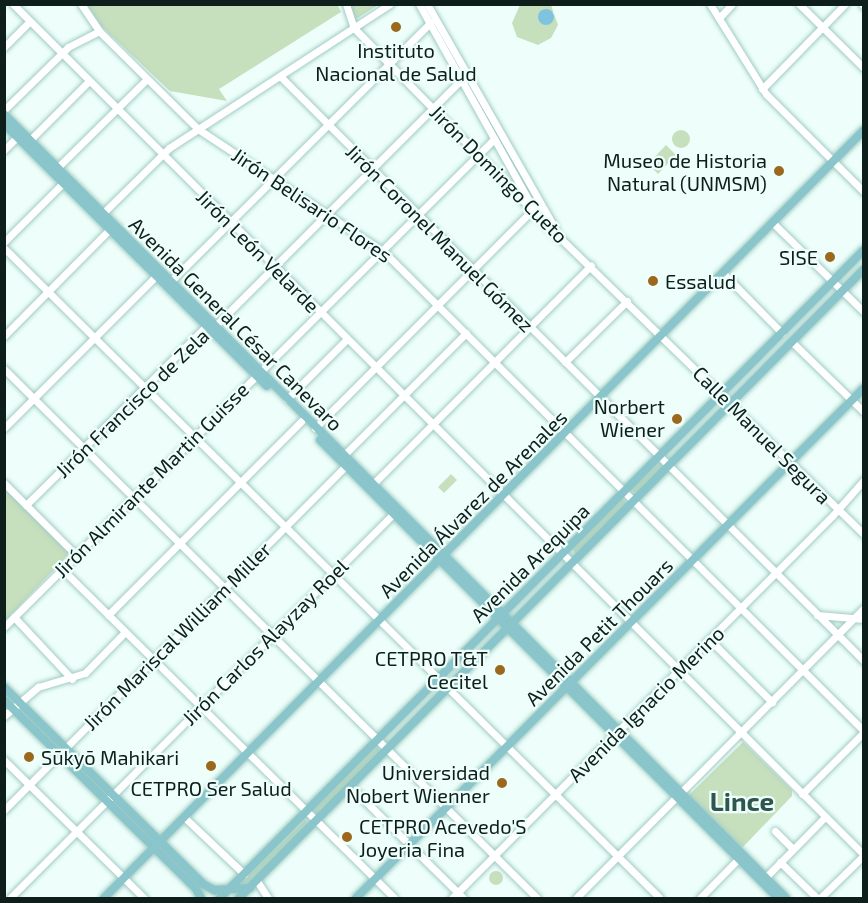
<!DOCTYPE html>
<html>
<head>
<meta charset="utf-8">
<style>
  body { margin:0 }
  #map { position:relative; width:868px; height:903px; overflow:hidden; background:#eefffb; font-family:"Exo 2",sans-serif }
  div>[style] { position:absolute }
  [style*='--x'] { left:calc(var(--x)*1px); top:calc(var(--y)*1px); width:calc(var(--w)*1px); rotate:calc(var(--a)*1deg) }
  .green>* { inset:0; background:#c6dfbd }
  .round { border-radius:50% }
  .water>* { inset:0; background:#7fc3df }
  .roads { filter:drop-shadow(0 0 2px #a2ccc4) drop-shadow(0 0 2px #a2ccc4) }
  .minor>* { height:7px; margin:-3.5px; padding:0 3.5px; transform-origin:3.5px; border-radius:3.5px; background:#fff }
  .major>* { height:8px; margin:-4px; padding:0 4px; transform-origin:4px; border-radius:4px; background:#89c5ca }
  .dots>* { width:16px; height:16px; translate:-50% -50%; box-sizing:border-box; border:3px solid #eefffb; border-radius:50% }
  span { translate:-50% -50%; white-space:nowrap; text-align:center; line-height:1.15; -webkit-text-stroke:4.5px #eefffb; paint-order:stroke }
  .poi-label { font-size:20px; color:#0d1e1b }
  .right { translate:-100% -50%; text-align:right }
  .left { translate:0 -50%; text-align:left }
  .street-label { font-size:20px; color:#0d1e1b }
  .district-label { font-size:26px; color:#2e554e; font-weight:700 }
  .frame { position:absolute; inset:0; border:6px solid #0d1e1b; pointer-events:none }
</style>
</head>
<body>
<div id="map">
  <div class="green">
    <i style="clip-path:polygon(337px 4px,341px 12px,219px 89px,227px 101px,170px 91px,101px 26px,87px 5px)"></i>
    <i style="clip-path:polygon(350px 4px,378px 5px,353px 21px)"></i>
    <i style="clip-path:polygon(evenodd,520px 5px,551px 5px,558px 25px,551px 38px,538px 45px,517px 37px,512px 23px,520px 5px,544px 9px,554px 13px,551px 23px,546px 25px,538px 16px,544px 9px)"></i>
    <i class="round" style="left:672px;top:130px;width:18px;height:18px"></i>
    <i style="clip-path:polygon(666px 145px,676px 155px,658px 174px,648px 164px)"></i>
    <i style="clip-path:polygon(659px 463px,663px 467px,635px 494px,632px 489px)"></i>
    <i style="clip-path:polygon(451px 474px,457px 480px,444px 493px,438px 487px)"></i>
    <i style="clip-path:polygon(4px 488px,70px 553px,5px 621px,4px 621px)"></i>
    <i style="clip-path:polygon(622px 499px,627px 504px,575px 554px,573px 548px)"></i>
    <i style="clip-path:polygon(743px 742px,792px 790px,792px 796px,742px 848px,687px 797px)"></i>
    <i style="clip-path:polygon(377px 747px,381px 751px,316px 815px,313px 810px)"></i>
    <i style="clip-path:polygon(305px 820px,308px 823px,249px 886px,239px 885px)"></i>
    <i class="round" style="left:489px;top:871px;width:14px;height:14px"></i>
  </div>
  <div class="water">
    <i class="round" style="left:538px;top:9px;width:16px;height:16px"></i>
  </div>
  <div class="roads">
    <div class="minor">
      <i style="--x:13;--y:4;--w:1203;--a:45"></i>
      <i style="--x:81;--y:4;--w:32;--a:56"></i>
      <i style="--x:99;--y:31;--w:139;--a:44.7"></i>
      <i style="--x:198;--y:129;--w:224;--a:33.5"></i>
      <i style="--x:385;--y:253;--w:677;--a:44.94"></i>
      <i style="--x:346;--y:4;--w:25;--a:72"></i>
      <i style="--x:354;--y:28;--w:283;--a:45.6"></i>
      <i style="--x:552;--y:230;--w:436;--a:44.3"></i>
      <i style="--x:419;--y:4;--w:226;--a:60.8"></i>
      <i style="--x:427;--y:4;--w:258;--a:60.3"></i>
      <i style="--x:710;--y:4;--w:106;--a:58.1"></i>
      <i style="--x:766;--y:94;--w:139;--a:45"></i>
      <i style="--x:799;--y:4;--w:91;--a:44.6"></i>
      <i style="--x:862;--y:4;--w:3;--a:45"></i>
      <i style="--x:719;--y:18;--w:19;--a:-47"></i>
      <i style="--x:4;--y:47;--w:35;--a:-45"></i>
      <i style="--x:280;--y:76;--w:827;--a:45.05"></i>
      <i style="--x:762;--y:89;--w:119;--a:-45.7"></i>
      <i style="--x:4;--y:110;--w:90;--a:-44.5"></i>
      <i style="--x:68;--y:47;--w:35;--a:-27"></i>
      <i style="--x:30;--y:140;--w:83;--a:-45"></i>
      <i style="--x:4;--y:150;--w:18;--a:-45"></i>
      <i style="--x:55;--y:170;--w:129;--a:-44.7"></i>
      <i style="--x:100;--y:216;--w:97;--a:-44.6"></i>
      <i style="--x:169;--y:148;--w:264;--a:-33.1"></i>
      <i style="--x:773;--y:223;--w:127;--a:44.4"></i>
      <i style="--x:4;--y:242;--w:88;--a:-45"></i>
      <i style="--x:4;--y:248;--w:923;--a:44.74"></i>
      <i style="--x:723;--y:273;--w:84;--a:45.5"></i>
      <i style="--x:171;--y:281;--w:366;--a:-44.9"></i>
      <i style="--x:4;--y:336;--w:153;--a:-45.3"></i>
      <i style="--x:792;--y:342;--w:100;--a:44.2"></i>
      <i style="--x:565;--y:362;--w:87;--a:-44.5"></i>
      <i style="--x:4;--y:369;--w:751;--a:44.78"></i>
      <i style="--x:287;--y:399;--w:83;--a:-45"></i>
      <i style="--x:4;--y:428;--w:215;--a:-45"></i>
      <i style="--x:315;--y:428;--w:317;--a:-45.1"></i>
      <i style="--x:343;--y:456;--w:174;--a:-45"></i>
      <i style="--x:4;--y:483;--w:102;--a:45"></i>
      <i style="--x:372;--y:485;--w:310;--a:-45.1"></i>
      <i style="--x:26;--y:505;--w:254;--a:-44.8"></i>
      <i style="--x:206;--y:326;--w:9;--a:0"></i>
      <i style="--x:215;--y:326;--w:356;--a:-45"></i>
      <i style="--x:62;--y:569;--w:467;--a:44.7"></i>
      <i style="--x:108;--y:615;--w:274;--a:-45.1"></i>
      <i style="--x:817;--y:615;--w:47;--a:4.9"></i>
      <i style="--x:14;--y:617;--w:85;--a:46.9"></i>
      <i style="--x:4;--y:627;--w:692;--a:-44.88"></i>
      <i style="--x:710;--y:640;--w:88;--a:45"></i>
      <i style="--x:4;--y:716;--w:45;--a:-40.5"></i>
      <i style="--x:38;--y:687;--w:49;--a:-16.6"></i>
      <i style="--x:85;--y:673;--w:57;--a:-45.7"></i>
      <i style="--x:4;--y:760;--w:197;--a:44.6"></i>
      <i style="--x:350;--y:786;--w:159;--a:44.7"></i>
      <i style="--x:802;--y:794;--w:88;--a:-45"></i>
      <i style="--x:4;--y:810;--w:489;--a:-45.2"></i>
      <i style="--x:184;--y:817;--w:83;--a:43.5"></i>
      <i style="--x:775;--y:831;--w:25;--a:45"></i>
      <i style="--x:780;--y:862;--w:52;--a:44.2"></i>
      <i style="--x:765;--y:878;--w:86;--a:-45.5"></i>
      <i style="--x:257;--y:881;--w:20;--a:57"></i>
      <i style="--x:10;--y:898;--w:542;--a:-45.07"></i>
      <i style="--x:452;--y:898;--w:540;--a:-45.15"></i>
      <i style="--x:833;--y:515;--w:47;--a:-48.5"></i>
      <i style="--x:576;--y:898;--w:409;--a:-45.2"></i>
      <i style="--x:700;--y:898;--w:54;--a:-45.7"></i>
      <i style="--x:820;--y:898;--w:62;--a:-44.3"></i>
    </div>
    <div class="major">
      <i style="--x:4;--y:114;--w:1107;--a:45.07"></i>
      <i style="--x:4;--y:124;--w:371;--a:44.9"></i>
      <i style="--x:320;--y:440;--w:648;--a:45"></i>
      <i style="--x:4;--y:687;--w:280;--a:44.7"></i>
      <i style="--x:203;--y:884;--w:13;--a:29"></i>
      <i style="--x:214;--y:890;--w:36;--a:-3"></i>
      <i style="--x:4;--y:700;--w:269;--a:44.5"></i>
      <i style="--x:196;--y:889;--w:10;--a:61"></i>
      <i style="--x:104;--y:898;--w:1080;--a:-45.3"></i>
      <i style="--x:220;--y:898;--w:914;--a:-45.18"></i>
      <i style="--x:239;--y:898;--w:887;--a:-45.18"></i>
      <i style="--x:356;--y:898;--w:720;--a:-45.11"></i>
    </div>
  </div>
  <div class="dots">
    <i style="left:396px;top:27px;background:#9b681d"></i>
    <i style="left:779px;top:171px;background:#9b681d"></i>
    <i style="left:830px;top:257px;background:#9b681d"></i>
    <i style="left:653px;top:281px;background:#9b681d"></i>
    <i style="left:677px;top:419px;background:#9b681d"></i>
    <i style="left:500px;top:670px;background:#9b681d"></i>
    <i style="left:29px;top:757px;background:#9b681d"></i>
    <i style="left:211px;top:766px;background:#9b681d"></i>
    <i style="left:502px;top:783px;background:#9b681d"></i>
    <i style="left:347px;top:837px;background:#9b681d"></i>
  </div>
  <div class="poi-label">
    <span style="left:396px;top:62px">Instituto<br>Nacional de Salud</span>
    <span class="right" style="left:767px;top:172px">Museo de Historia<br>Natural (UNMSM)</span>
    <span class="right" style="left:818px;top:257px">SISE</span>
    <span class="left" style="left:665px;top:281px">Essalud</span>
    <span class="right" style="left:665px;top:418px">Norbert<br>Wiener</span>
    <span class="right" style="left:488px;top:670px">CETPRO T&amp;T<br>Cecitel</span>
    <span class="left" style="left:41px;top:757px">Sūkyō Mahikari</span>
    <span class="right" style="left:490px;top:784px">Universidad<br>Nobert Wienner</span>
    <span style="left:211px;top:788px">CETPRO Ser Salud</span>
    <span class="left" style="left:359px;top:838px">CETPRO Acevedo'S<br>Joyeria Fina</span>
  </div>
  <div class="street-label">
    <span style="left:499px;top:174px;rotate:45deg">Jirón Domingo Cueto</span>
    <span style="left:312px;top:205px;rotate:34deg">Jirón Belisario Flores</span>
    <span style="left:440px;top:238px;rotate:45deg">Jirón Coronel Manuel Gómez</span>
    <span style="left:258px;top:251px;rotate:45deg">Jirón León Velarde</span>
    <span style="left:236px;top:324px;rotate:45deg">Avenida General César Canevaro</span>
    <span style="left:132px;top:403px;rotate:-44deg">Jirón Francisco de Zela</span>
    <span style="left:762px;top:435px;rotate:45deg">Calle Manuel Segura</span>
    <span style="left:151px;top:480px;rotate:-45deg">Jirón Almirante Martin Guisse</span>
    <span style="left:473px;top:504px;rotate:-45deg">Avenida Álvarez de Arenales</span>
    <span style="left:530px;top:563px;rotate:-45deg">Avenida Arequipa</span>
    <span style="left:599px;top:632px;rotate:-45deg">Avenida Petit Thouars</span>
    <span style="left:177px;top:636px;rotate:-45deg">Jirón Mariscal William Miller</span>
    <span style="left:265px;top:642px;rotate:-45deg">Jirón Carlos Alayzay Roel</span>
    <span style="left:646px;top:704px;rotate:-45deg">Avenida Ignacio Merino</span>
  </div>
  <div class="district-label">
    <span style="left:742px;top:801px">Lince</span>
  </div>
  <div class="frame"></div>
</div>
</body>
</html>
